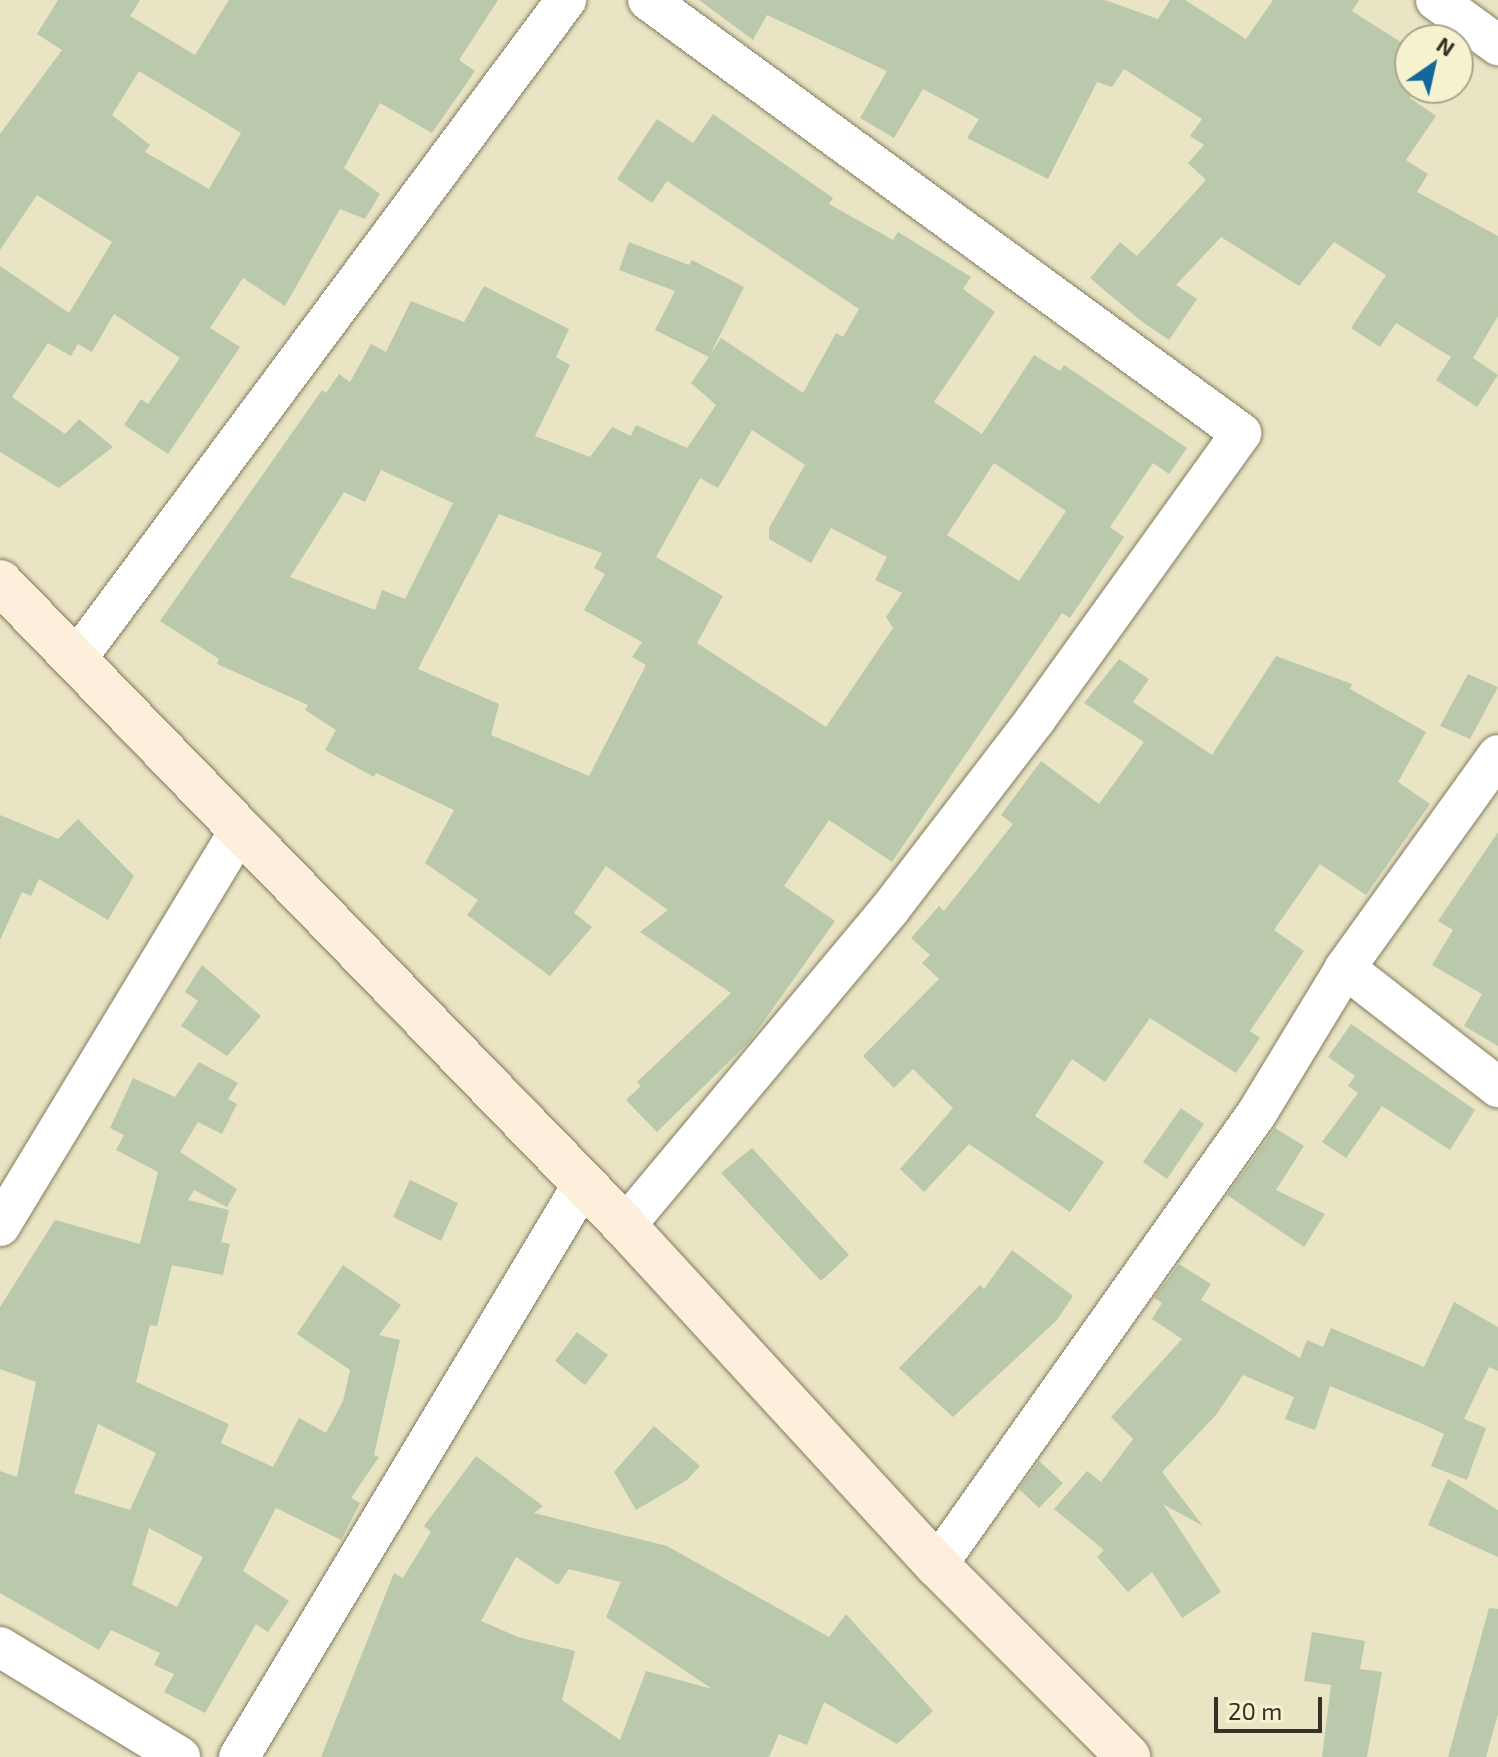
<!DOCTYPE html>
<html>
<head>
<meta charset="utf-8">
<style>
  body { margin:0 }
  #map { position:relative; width:1498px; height:1757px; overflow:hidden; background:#e9e4c3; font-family:"Exo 2",sans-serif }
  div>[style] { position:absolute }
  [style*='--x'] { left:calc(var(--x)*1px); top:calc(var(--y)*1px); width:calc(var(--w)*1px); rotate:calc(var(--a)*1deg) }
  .building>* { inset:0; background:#bac9ab }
  .roads { filter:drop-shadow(0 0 2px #817c5e) drop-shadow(0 0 2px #817c5e) }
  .street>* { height:40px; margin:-20px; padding:0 20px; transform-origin:20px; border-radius:20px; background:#fff }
  .secondary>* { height:44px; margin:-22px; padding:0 22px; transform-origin:22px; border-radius:22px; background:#feefdd }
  span { translate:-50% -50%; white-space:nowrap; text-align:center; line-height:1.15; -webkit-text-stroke:6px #f6f2d0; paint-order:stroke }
  .north { position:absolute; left:1394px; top:24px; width:80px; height:80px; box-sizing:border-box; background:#f6f2d0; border:2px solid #a9a68c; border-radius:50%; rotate:34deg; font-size:22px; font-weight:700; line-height:32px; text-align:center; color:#353326 }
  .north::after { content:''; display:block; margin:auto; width:28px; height:36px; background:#136899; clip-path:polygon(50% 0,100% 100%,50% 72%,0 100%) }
  .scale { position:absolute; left:1214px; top:1697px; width:108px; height:36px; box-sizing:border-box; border:4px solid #353326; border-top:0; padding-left:10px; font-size:24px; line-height:28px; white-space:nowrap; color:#353326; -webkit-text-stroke:6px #f6f2d0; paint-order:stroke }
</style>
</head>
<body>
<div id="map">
  <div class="building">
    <i style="clip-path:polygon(evenodd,58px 0,140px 0,130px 16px,195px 55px,229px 0,498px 0,459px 60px,475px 71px,432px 133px,380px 103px,344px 168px,380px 194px,365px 219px,340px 209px,285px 306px,243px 278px,210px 328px,240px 347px,168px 454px,124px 425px,141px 399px,148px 404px,180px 358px,114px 314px,92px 352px,78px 344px,71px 356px,48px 343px,12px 397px,65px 434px,79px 419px,113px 447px,59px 488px,0 452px,0 266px,69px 313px,112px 242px,37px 195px,0 250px,0 134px,62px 50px,37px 34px,58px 0,139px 71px,241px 133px,209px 189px,145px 152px,150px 145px,112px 115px,139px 71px)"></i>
    <i style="clip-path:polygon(699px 0,1105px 0,1158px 19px,1170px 0,1185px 0,1246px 39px,1273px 0,1359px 0,1352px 11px,1410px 48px,1410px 98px,1436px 116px,1406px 160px,1428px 174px,1417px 192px,1498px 236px,1498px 316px,1473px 358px,1498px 375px,1477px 407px,1436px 380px,1451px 357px,1396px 323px,1380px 347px,1351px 328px,1386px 275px,1334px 242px,1299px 286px,1221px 237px,1176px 285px,1197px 299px,1169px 340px,1141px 321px,1090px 278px,1120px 242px,1137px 256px,1206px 180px,1188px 163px,1204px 145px,1190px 136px,1202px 119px,1124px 69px,1112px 87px,1097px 82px,1048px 179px,967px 138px,979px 119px,923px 89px,894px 138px,860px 118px,887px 71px,767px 15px,753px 40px)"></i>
    <i style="clip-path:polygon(evenodd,713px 114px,833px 198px,829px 204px,893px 240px,898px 232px,971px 277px,963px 289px,995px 312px,934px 402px,982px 434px,1034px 355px,1060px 371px,1064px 365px,1187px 448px,1169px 474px,1153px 463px,1110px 527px,1124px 537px,1070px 618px,1062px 613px,892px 862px,829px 820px,784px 886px,835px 921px,749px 1042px,657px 1132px,626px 1100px,641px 1086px,637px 1082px,731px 993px,640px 932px,668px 910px,606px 866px,574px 913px,592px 927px,550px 976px,467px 915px,478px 900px,425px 863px,454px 810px,376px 773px,374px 777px,325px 750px,336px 730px,305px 710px,308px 705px,217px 664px,219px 659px,160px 621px,322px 390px,326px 393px,339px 374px,350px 382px,371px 344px,386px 352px,411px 301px,464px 322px,484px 286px,569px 329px,556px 357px,570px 365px,535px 436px,590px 457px,612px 427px,631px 436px,636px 425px,687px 448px,716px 405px,691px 383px,709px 357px,655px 330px,675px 291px,619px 270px,629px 242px,689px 265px,692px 260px,744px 287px,710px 355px,721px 338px,803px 393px,836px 333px,843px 337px,859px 309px,667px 181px,652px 203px,617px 179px,657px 119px,693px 143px,713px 114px,752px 430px,805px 465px,769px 528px,769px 539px,811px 563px,831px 528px,887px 557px,875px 580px,902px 593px,886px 617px,893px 628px,826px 727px,697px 643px,723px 596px,656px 557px,700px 478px,718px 488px,752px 430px,713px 114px,994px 463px,1066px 511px,1019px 581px,947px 535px,994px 463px,713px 114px,381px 470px,453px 503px,405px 599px,382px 590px,375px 610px,290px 577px,344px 492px,365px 502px,381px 470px,713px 114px,499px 514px,602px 553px,594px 568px,605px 574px,584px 610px,642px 642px,632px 657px,646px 665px,589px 776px,491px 735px,499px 704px,418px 669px,499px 514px)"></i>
    <i style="clip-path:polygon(1276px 656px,1352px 684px,1350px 689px,1426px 732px,1398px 782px,1430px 804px,1366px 895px,1320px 864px,1274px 930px,1304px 951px,1250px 1031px,1260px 1038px,1236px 1073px,1150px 1018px,1105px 1082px,1072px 1059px,1035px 1116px,1104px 1162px,1070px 1212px,969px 1144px,924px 1192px,900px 1169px,953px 1108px,913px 1069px,894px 1088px,863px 1056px,939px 979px,922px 963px,930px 955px,911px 938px,939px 906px,944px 911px,1013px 824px,1001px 815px,1041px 761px,1099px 804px,1144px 742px,1084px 703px,1119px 659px,1149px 679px,1133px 702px,1212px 755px)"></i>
    <i style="clip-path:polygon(1468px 674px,1498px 687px,1470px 739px,1440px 726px)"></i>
    <i style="clip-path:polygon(0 815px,58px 839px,78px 819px,134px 876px,108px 920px,39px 879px,31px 896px,22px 892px,0 940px)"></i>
    <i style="clip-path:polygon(1498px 832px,1498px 1046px,1464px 1026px,1482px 994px,1432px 965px,1453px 930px,1438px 921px)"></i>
    <i style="clip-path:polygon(202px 965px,261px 1016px,227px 1056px,181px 1026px,198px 1001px,185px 992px)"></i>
    <i style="clip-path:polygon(1351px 1024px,1475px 1110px,1450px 1150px,1382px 1106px,1346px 1158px,1322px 1142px,1358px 1093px,1348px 1086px,1355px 1076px,1328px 1057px)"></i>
    <i style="clip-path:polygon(evenodd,199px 1062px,238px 1083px,228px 1099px,237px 1104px,222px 1134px,198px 1122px,180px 1152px,237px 1189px,227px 1207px,194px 1190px,188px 1200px,229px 1210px,221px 1242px,230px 1244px,223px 1275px,172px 1265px,157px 1326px,150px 1325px,136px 1382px,229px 1424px,221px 1443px,273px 1467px,299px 1418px,326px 1433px,343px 1401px,350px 1370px,297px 1334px,343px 1265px,401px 1305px,379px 1335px,400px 1340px,374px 1455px,379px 1457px,351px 1498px,360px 1503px,341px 1540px,276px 1508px,243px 1571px,289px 1601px,268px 1632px,256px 1624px,205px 1713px,164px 1692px,174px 1674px,154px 1665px,160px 1653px,111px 1630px,99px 1650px,0 1593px,0 1471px,17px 1477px,36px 1382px,0 1369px,0 1307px,55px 1220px,140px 1244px,158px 1172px,116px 1150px,124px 1135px,110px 1128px,133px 1078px,175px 1097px,199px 1062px,98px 1424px,156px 1453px,130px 1510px,74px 1493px,98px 1424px,199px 1062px,149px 1528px,203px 1557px,177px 1607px,132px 1585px,149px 1528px)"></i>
    <i style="clip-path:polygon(1181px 1108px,1204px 1124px,1167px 1179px,1143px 1162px)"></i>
    <i style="clip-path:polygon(1275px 1128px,1304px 1146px,1276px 1190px,1325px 1214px,1304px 1247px,1227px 1195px)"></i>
    <i style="clip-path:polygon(752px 1148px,849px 1255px,821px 1281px,721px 1173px)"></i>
    <i style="clip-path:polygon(410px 1180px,458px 1203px,441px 1241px,393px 1217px)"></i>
    <i style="clip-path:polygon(1012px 1250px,1073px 1296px,1057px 1320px,953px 1417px,899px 1368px,980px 1285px,984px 1289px)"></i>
    <i style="clip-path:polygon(1179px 1264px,1211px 1284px,1201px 1300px,1300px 1358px,1307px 1340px,1323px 1347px,1331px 1328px,1424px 1367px,1454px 1302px,1498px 1327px,1498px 1371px,1489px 1367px,1464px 1419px,1486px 1428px,1467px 1480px,1431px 1466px,1444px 1434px,1425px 1425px,1330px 1386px,1315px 1430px,1285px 1419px,1294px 1397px,1243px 1375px,1216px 1415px,1162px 1472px,1203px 1526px,1163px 1504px,1221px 1592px,1182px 1618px,1152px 1572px,1128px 1592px,1097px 1557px,1104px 1550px,1054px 1509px,1087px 1471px,1101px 1482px,1133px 1439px,1111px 1417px,1182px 1339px,1152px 1319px,1162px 1303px,1154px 1298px)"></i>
    <i style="clip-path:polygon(577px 1332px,608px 1355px,585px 1385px,555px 1361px)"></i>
    <i style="clip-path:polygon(654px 1426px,700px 1466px,687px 1480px,636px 1510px,614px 1472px)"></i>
    <i style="clip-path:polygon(evenodd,476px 1456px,543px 1506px,534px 1513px,667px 1546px,829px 1637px,846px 1614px,933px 1711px,897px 1744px,824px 1702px,807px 1745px,779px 1734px,769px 1757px,321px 1757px,394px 1573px,403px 1578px,431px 1532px,424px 1526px,476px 1456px,516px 1557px,558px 1585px,569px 1569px,621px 1582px,606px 1617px,712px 1689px,646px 1671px,620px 1740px,562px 1700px,575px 1651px,518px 1637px,481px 1621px,516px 1557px)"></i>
    <i style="clip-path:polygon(1039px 1461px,1063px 1483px,1039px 1508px,1019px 1489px)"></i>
    <i style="clip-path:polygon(1448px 1479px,1498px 1510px,1498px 1557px,1428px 1525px)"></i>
    <i style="clip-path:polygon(1489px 1608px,1498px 1609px,1498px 1714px,1486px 1757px,1448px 1757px)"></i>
    <i style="clip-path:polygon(1312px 1632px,1365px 1641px,1360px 1669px,1382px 1672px,1367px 1757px,1322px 1757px,1331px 1685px,1304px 1681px)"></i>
  </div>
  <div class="roads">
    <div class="street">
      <i style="--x:1436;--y:0;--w:77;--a:36"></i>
      <i style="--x:77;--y:658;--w:820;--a:-53.38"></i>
      <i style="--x:1345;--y:968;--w:194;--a:37.9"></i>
      <i style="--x:0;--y:1226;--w:463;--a:-58.8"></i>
      <i style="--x:625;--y:1226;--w:413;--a:-50.1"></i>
      <i style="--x:890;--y:909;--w:238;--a:-52.5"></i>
      <i style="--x:1035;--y:720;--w:353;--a:-54.3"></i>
      <i style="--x:1241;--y:433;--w:734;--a:-143.86"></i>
      <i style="--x:937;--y:1565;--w:554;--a:-54.7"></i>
      <i style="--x:1257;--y:1113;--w:170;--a:-58.7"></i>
      <i style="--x:1345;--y:968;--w:262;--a:-54.3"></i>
      <i style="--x:0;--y:1647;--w:211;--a:31.4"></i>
      <i style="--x:239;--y:1757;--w:668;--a:-59.02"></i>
    </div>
    <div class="secondary">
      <i style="--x:0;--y:582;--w:897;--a:45.86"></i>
      <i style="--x:625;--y:1226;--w:461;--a:47.4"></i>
      <i style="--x:937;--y:1565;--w:271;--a:45.1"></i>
    </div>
  </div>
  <div class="north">N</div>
  <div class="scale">20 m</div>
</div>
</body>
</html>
